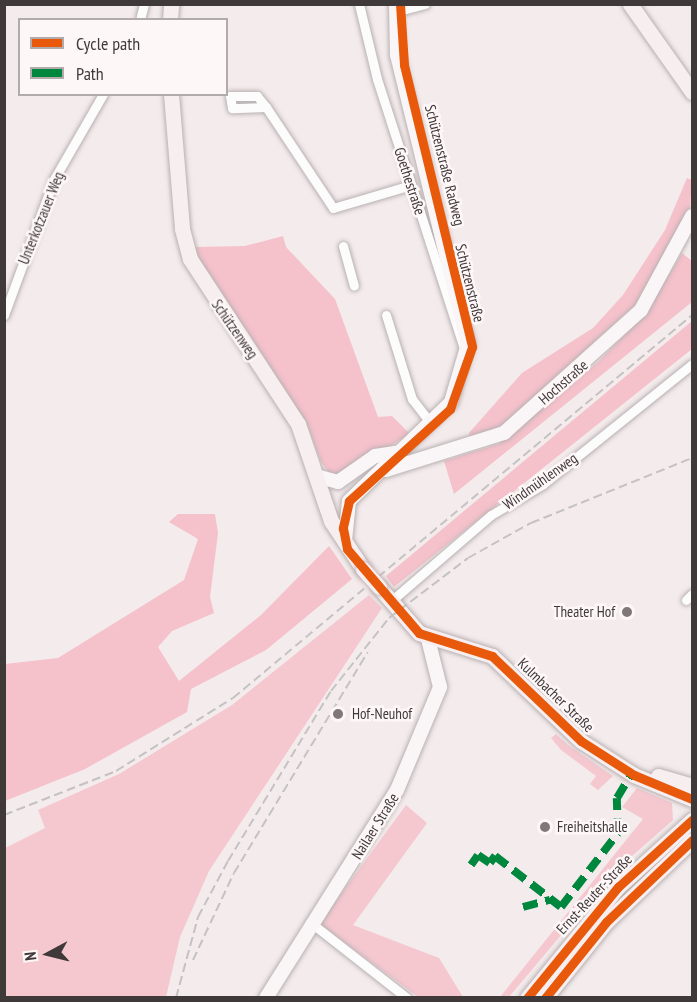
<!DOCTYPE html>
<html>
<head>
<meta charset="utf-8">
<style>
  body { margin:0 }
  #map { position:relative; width:697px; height:1002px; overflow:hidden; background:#f4ebec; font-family:"PT Sans Narrow",sans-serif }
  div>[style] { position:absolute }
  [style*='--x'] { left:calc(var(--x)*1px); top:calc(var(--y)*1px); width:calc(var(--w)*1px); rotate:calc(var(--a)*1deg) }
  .green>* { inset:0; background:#f5c8d0 }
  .forest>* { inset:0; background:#f5c1cb }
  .roads { filter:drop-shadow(0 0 2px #b8b1b2) drop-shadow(0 0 2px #b8b1b2) }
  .street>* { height:9px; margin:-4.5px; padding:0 4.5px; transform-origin:4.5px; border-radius:4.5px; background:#fdfcfc }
  .secondary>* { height:14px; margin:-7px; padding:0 7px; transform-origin:7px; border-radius:7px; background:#faf5f6 }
  .primary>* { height:15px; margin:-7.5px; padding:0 7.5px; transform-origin:7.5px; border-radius:7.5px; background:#f7eef0 }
  .rail>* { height:2px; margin-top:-1px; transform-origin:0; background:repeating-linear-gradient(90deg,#c4c2c2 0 9px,transparent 0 13.5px) }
  .bridges { filter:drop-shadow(0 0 2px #c9b8bb) drop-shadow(0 0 2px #c9b8bb) }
  .primary-bridge>* { height:15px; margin:-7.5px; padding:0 7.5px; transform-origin:7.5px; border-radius:7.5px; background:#f7eef0 }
  .quiet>* { height:8px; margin-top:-4px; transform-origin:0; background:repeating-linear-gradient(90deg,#00873e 0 15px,transparent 0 23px) }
  .cycleway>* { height:9px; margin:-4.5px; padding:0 4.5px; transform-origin:4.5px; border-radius:4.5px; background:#e8590c }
  .dots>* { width:16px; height:16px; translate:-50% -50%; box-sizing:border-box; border:3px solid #fef7f8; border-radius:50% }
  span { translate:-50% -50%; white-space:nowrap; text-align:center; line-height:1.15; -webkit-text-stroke:5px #fef7f8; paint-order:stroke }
  .street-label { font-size:15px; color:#40393a }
  .poi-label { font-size:15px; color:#40393a }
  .right { translate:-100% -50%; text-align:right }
  .left { translate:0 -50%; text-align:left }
  .frame { position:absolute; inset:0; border:6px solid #40393a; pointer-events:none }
  .legend { position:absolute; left:18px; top:18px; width:210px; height:78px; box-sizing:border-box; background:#fef7f8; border:2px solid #b2abac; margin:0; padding:8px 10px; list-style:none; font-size:18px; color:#40393a }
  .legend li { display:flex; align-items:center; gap:12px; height:30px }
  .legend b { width:30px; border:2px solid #b2abac }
  .north { position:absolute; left:18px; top:924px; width:60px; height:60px; -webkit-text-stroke:4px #fef7f8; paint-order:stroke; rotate:263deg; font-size:16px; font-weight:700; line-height:24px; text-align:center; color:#40393a }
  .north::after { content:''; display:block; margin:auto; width:21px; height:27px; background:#40393a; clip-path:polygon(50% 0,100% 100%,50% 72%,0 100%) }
</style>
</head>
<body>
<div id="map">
  <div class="green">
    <i style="clip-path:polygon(369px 595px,382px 608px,209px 871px,180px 937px,166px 997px,5px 997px,5px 848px,45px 828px,38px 810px,119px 774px,232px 705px)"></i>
    <i style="clip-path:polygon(556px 734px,568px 745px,613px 776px,598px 790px,590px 784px,596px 776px,561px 750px,551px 738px)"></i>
    <i style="clip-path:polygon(637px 788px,672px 803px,673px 820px,615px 871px,509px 997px,500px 997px,643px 819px,622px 807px)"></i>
    <i style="clip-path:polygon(406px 805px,427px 823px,353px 925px,439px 958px,463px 997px,418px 997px,319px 924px)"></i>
  </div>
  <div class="forest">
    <i style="clip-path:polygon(687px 178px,692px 180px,690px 209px,645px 296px,504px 424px,470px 441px,469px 433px,522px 373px,593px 328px,623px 295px,665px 230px)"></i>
    <i style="clip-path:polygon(283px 236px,286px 247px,335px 299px,378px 417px,392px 416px,410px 434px,343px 475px,331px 476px,321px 462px,308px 427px,204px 273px,195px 247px,245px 246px)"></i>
    <i style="clip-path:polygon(682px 253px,692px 261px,692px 302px,454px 494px,444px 461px,498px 444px,598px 362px,646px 313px)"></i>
    <i style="clip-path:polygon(692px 321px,692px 349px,394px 587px,386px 576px)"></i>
    <i style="clip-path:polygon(178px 514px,215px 514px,218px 533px,210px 597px,214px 613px,172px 631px,158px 647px,179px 681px,261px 615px,329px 546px,352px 579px,266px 650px,191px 689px,187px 712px,85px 769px,5px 801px,5px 664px,58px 658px,184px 580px,198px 539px,169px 522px)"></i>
  </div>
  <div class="roads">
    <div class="street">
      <i style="--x:359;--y:4;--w:77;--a:76.5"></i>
      <i style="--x:377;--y:79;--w:289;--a:72.1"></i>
      <i style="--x:395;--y:12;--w:31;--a:-15"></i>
      <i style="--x:140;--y:20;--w:16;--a:-76"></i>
      <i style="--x:266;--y:107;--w:34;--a:178"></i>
      <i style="--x:232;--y:108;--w:12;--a:-99"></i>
      <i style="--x:230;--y:96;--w:27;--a:0"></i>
      <i style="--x:257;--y:96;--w:14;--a:51"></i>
      <i style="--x:266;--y:107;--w:121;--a:56.4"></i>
      <i style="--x:333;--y:208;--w:81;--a:-16.4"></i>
      <i style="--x:343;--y:246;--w:41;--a:74.6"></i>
      <i style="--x:4;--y:315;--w:145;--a:-69.8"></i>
      <i style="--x:54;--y:179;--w:98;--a:-60"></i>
      <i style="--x:386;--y:315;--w:88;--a:72.8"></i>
      <i style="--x:412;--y:399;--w:31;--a:52"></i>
      <i style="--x:686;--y:600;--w:8;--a:-45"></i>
      <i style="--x:391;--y:601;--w:132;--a:-40.7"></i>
      <i style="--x:491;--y:515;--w:61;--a:-30.8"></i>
      <i style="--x:543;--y:484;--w:191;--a:-38.8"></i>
      <i style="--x:310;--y:922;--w:123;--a:38.1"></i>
    </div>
    <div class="secondary">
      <i style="--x:386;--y:470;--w:124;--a:-17.4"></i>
      <i style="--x:504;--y:433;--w:184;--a:-41.9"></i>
      <i style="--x:641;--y:310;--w:107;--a:-61.5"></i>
      <i style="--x:316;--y:476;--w:23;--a:15"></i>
      <i style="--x:338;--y:482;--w:45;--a:-35.1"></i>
      <i style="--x:375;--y:456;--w:25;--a:-9"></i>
      <i style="--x:345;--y:541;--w:40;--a:-84.3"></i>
      <i style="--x:349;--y:501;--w:142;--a:-44.1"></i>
      <i style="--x:451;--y:402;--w:60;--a:-73.7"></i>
      <i style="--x:468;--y:344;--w:298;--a:-103.8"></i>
      <i style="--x:397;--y:55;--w:51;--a:-91.1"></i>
      <i style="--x:266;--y:998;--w:246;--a:-57.8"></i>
      <i style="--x:397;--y:790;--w:112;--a:-67.3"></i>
      <i style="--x:440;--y:687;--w:49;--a:-104"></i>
    </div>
    <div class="primary">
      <i style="--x:630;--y:4;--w:108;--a:54.8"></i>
      <i style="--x:170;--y:20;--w:16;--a:-86"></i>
      <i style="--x:171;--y:94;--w:135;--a:85.3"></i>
      <i style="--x:182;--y:229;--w:31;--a:75"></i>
      <i style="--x:190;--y:259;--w:197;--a:56.8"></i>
      <i style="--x:298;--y:424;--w:102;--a:71.2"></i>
      <i style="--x:331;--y:521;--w:58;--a:56.3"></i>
      <i style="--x:379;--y:587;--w:61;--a:49"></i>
      <i style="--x:419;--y:633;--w:77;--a:17.5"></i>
      <i style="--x:492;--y:656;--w:123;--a:43.7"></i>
      <i style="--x:581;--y:741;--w:63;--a:32.7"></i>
      <i style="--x:634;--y:775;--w:63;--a:22.5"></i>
      <i style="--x:658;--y:776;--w:35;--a:16"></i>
      <i style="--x:527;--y:998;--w:144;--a:-50.7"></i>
      <i style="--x:618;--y:887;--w:100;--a:-42.2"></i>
      <i style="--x:545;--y:998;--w:97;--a:-51.2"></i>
      <i style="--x:606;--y:922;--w:119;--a:-43.6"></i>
    </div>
  </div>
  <div class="rail">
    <i style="--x:4;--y:815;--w:120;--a:-21.4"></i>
    <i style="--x:116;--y:771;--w:138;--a:-32"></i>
    <i style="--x:233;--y:698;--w:598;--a:-39.84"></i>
    <i style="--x:193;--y:960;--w:96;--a:-64.8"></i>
    <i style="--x:234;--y:873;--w:258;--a:-58.8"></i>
    <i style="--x:176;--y:998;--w:84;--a:-74.8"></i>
    <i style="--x:198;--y:917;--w:64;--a:-61.8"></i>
    <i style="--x:228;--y:861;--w:199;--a:-58.8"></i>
    <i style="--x:331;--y:691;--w:93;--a:-51.5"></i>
    <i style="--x:389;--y:618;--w:99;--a:-37.2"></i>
    <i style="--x:468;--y:558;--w:72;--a:-29.1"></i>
    <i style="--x:531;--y:523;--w:174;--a:-22"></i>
  </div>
  <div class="bridges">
    <div class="primary-bridge">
      <i style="--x:363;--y:569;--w:24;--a:48"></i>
    </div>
  </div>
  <div class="quiet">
    <i style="--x:471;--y:865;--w:12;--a:-55"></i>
    <i style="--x:478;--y:855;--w:14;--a:34"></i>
    <i style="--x:490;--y:863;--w:9;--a:-54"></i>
    <i style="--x:495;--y:856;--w:83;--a:37.7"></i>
    <i style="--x:561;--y:907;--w:93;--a:-52.4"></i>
    <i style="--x:618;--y:833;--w:35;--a:-92"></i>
    <i style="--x:617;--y:798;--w:29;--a:-59"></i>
    <i style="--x:523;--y:907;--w:28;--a:-15"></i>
  </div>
  <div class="cycleway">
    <i style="--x:400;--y:4;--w:61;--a:86.2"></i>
    <i style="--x:404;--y:65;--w:290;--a:76.4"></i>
    <i style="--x:472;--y:347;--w:66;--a:109.5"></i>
    <i style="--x:450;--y:409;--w:137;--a:137.7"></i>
    <i style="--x:349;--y:501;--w:28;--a:103"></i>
    <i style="--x:343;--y:528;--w:21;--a:79"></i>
    <i style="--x:347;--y:549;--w:111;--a:49.4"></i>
    <i style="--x:419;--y:633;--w:77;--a:17.5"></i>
    <i style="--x:492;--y:656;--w:123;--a:43.7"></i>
    <i style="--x:581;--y:741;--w:63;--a:32.7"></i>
    <i style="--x:634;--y:775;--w:63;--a:22.5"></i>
    <i style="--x:527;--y:998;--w:144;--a:-50.7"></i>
    <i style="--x:618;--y:887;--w:100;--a:-42.2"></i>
    <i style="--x:545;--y:998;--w:97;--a:-51.2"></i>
    <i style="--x:606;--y:922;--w:119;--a:-43.6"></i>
  </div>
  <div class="dots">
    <i style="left:627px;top:612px;background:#7f7778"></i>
    <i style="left:338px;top:714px;background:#7f7778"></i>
    <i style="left:545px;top:827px;background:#7f7778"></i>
  </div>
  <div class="street-label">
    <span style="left:445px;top:165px;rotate:76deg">Schützenstraße Radweg</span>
    <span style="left:410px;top:181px;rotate:72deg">Goethestraße</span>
    <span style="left:41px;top:218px;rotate:-68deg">Unterkotzauer Weg</span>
    <span style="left:470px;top:283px;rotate:76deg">Schützenstraße</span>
    <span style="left:235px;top:329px;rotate:55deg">Schützenweg</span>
    <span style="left:563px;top:382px;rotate:-41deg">Hochstraße</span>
    <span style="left:540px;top:481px;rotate:-35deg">Windmühlenweg</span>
    <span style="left:556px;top:695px;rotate:44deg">Kulmbacher Straße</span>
    <span style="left:375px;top:826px;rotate:-58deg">Nailaer Straße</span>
    <span style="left:594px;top:894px;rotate:-47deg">Ernst-Reuter-Straße</span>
  </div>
  <div class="poi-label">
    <span class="right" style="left:615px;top:612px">Theater Hof</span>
    <span class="left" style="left:352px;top:714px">Hof-Neuhof</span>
    <span class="left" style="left:557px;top:827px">Freiheitshalle</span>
  </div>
  <div class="frame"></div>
  <ul class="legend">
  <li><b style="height:8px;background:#e8590c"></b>Cycle path</li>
  <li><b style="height:8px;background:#00873e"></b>Path</li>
  </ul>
  <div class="north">N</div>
</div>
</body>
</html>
